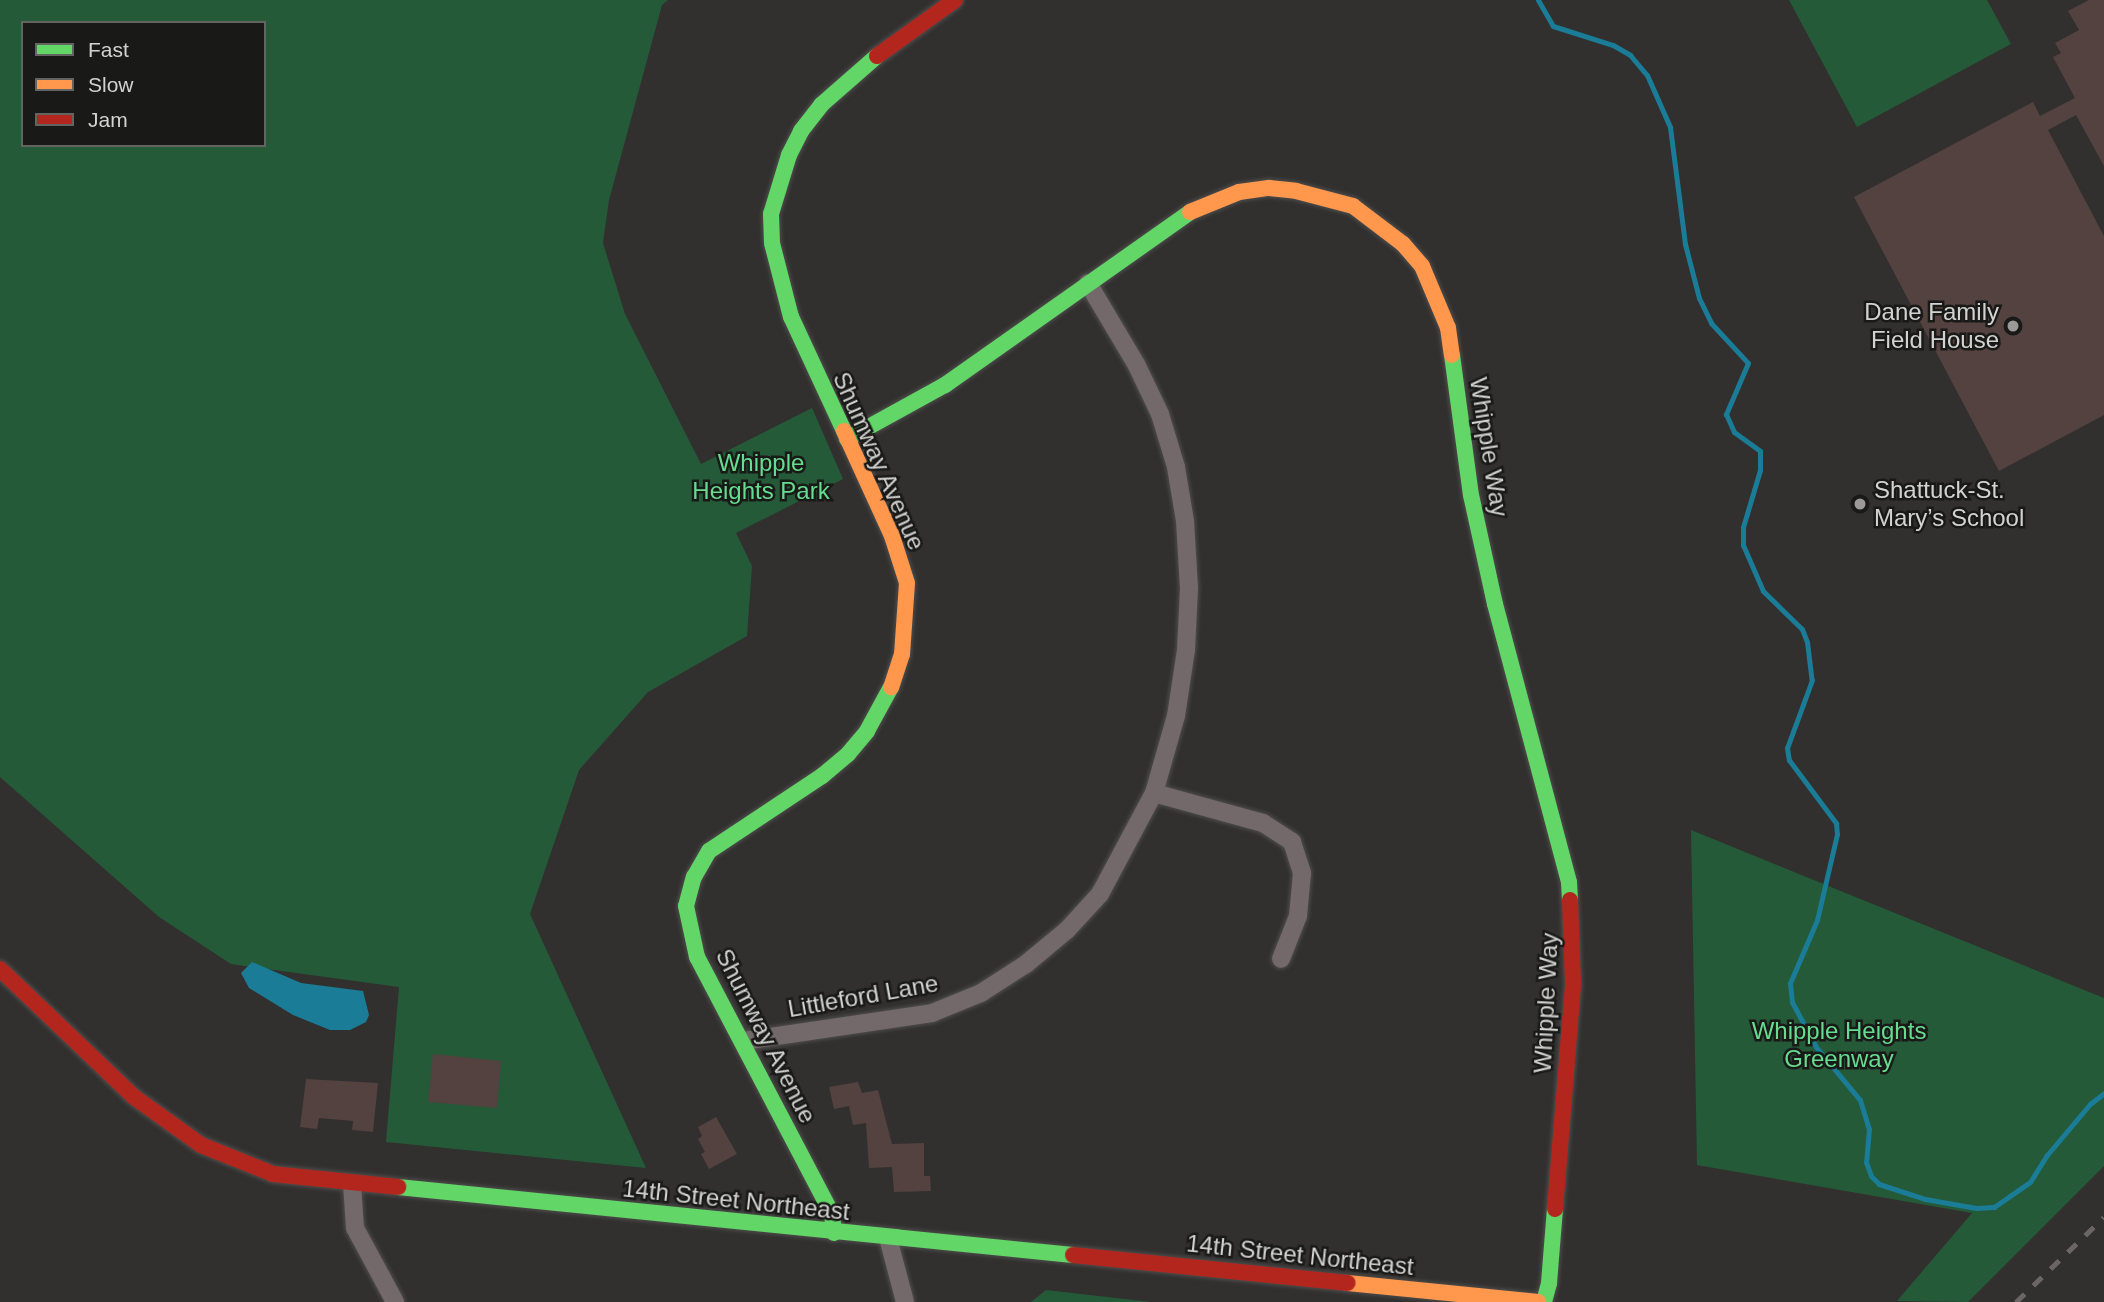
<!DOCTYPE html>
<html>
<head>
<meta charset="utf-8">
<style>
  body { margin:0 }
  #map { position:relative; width:2104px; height:1302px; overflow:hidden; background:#31302f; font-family:Arial,sans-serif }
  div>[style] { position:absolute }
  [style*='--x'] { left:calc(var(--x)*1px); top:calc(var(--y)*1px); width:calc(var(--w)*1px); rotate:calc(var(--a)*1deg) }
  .green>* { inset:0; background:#245a38 }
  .water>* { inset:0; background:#1a7c96 }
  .stream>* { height:5px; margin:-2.5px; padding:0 2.5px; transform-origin:2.5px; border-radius:2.5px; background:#1a7c96 }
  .building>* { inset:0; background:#53423f }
  .roads { filter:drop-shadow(0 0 2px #4e4d4c) drop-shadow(0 0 2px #4e4d4c) }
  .street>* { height:18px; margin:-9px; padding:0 9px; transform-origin:9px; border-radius:9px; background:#73686a }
  .fast>* { height:16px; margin:-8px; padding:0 8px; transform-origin:8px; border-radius:8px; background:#63d668 }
  .slow>* { height:16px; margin:-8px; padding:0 8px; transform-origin:8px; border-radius:8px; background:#ff974d }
  .jam>* { height:16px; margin:-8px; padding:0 8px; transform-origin:8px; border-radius:8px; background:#b3261e }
  .rail>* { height:5px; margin-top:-2.5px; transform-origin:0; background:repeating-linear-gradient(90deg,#6b6566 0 12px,transparent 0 24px) }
  .dots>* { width:19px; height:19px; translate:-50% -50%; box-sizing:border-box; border:4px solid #191918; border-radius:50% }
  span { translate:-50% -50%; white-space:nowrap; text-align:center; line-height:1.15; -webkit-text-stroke:5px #191918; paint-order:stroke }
  .poi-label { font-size:24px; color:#d2d2d0 }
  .right { translate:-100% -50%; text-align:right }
  .left { translate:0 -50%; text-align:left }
  .street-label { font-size:24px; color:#d2d2d0 }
  .park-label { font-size:24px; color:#65dc8f }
  .legend { position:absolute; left:21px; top:21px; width:245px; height:126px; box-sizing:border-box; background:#191918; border:2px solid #636362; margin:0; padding:9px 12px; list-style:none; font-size:21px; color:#d2d2d0 }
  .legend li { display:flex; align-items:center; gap:14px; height:35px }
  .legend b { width:35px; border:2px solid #636362 }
</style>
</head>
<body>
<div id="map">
  <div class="green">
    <i style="clip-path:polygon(evenodd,0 0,668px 0,662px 5px,609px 200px,603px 243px,625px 314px,701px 464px,812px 408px,843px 479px,736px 533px,752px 566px,747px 636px,648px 692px,579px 770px,530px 914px,646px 1168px,386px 1142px,399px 987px,231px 964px,159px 917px,0 777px,0 0,23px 23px,264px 23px,264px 145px,23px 145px,23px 23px)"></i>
    <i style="clip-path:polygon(1789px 0,1987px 0,2011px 44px,1857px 127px)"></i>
    <i style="clip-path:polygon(1691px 830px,2104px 998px,2104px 1166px,1968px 1302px,1897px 1301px,1972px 1213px,1697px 1165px)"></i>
    <i style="clip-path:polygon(1046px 1290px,1151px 1302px,1031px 1302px)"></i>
  </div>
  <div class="water">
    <i style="clip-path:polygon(252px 962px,301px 983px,363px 991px,369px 1015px,366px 1022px,350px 1030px,330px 1030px,293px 1015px,249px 988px,241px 973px)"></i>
  </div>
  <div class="stream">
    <i style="--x:1538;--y:0;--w:30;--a:60"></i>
    <i style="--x:1553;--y:26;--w:63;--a:17.6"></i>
    <i style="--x:1613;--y:45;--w:20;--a:30"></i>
    <i style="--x:1630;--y:55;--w:26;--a:50"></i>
    <i style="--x:1647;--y:75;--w:57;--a:66.1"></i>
    <i style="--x:1670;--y:127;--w:118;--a:82.7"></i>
    <i style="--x:1685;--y:244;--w:56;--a:75.5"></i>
    <i style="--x:1699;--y:298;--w:28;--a:64"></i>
    <i style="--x:1711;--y:323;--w:54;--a:47.2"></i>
    <i style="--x:1748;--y:363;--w:56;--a:113.3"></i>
    <i style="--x:1726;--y:414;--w:20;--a:66"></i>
    <i style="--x:1734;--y:432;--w:32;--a:36"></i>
    <i style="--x:1760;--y:451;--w:19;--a:90"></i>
    <i style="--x:1760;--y:470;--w:59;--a:106.6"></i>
    <i style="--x:1743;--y:527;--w:18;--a:90"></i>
    <i style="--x:1743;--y:545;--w:50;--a:66.5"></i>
    <i style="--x:1763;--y:591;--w:54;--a:44.3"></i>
    <i style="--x:1802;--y:629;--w:14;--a:69"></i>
    <i style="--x:1807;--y:642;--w:38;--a:83"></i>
    <i style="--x:1812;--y:680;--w:72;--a:110.2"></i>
    <i style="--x:1787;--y:748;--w:12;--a:81"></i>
    <i style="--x:1789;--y:760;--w:79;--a:53.3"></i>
    <i style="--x:1836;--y:823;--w:11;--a:85"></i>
    <i style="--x:1837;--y:834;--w:88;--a:103.1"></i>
    <i style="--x:1817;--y:920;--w:69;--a:113.2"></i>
    <i style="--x:1790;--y:983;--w:19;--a:84"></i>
    <i style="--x:1792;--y:1002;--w:51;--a:61.9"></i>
    <i style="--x:1816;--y:1047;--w:69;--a:50.3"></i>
    <i style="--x:1860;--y:1100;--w:30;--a:73"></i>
    <i style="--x:1869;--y:1129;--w:33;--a:95"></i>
    <i style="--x:1866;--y:1162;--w:15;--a:70"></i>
    <i style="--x:1871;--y:1176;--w:11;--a:45"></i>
    <i style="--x:1879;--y:1184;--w:48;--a:18.1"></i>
    <i style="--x:1925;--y:1199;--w:52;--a:10"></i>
    <i style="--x:1976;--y:1208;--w:18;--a:-3"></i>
    <i style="--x:1994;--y:1207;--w:44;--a:-34.8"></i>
    <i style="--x:2030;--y:1182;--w:32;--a:-58"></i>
    <i style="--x:2047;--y:1155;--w:67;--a:-49.9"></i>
    <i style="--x:2090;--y:1104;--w:18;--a:-38"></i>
  </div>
  <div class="building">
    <i style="clip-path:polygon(2089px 0,2104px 0,2104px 166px,2076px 115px,2048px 130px,2104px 236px,2104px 415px,1999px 471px,1854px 197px,2033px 102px,2040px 116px,2075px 98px,2053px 57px,2061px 53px,2055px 43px,2079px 30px,2068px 11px)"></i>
    <i style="clip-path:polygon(433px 1054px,501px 1061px,497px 1108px,428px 1102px)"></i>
    <i style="clip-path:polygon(306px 1079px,378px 1083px,373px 1132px,352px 1130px,353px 1121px,319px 1118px,317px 1129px,300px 1127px)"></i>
    <i style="clip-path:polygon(858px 1082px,862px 1093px,878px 1090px,892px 1144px,924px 1143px,924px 1176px,930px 1176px,931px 1191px,894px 1192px,892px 1167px,869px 1168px,866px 1123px,853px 1125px,849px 1106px,834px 1109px,829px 1087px)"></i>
    <i style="clip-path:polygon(716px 1117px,737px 1154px,709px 1169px,701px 1154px,705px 1152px,698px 1139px,702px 1136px,698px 1127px)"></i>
  </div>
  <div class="roads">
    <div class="street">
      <i style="--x:1154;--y:793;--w:113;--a:15.4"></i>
      <i style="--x:1263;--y:823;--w:35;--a:33"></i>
      <i style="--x:1292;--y:842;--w:33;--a:72"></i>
      <i style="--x:1302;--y:873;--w:43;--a:95.3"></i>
      <i style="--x:1298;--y:916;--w:46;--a:111.6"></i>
      <i style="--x:743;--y:1041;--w:191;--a:-8.4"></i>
      <i style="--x:932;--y:1013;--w:53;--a:-22.2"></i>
      <i style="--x:981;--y:993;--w:54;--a:-32.8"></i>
      <i style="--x:1026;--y:964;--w:53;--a:-39.7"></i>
      <i style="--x:1067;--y:930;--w:49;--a:-47.5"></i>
      <i style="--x:1100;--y:894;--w:115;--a:-61.9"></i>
      <i style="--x:1154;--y:793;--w:80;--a:-74.1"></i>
      <i style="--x:1176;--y:716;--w:67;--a:-81.4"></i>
      <i style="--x:1186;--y:650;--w:62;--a:-87.2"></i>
      <i style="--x:1189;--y:588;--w:67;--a:-93.4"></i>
      <i style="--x:1185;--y:521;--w:55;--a:-99.5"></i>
      <i style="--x:1176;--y:467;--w:55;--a:-106.8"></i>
      <i style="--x:1160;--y:414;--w:55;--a:-115.6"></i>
      <i style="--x:1136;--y:364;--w:94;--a:-120.7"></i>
      <i style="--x:352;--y:1184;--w:44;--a:86.1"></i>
      <i style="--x:355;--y:1228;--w:84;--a:61.6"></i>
      <i style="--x:888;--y:1238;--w:66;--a:75.1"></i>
    </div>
    <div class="fast">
      <i style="--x:1452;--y:355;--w:141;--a:82.3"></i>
      <i style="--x:1471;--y:495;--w:112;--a:77.6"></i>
      <i style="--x:1495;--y:604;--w:288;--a:75.1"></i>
      <i style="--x:1569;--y:882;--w:18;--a:87"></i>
      <i style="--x:844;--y:431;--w:126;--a:-114.9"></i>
      <i style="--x:791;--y:317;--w:76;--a:-104.4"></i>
      <i style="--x:772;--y:243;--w:29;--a:-92"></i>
      <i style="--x:771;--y:214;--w:62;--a:-73"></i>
      <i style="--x:789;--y:155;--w:27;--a:-63"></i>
      <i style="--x:801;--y:131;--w:33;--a:-52"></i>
      <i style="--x:821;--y:105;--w:74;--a:-41.2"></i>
      <i style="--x:847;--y:439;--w:112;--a:-28.9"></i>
      <i style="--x:945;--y:385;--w:300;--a:-35.2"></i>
      <i style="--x:398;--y:1187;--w:678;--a:5.75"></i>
      <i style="--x:834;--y:1233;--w:19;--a:-96"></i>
      <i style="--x:832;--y:1214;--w:290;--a:-117.7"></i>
      <i style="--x:697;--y:957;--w:52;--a:-102.2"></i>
      <i style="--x:686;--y:906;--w:30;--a:-75"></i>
      <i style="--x:694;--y:877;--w:30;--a:-60"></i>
      <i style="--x:709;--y:851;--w:136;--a:-33.6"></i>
      <i style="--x:822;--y:776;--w:34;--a:-40"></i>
      <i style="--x:848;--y:754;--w:30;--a:-50"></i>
      <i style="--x:867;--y:731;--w:50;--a:-61.4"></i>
      <i style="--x:1544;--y:1302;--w:20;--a:-75"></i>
      <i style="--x:1549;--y:1283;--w:74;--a:-85.4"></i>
    </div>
    <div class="slow">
      <i style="--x:1190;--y:212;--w:53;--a:-22.2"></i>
      <i style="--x:1239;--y:192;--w:30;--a:-8"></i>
      <i style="--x:1269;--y:188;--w:27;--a:6"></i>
      <i style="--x:1296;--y:191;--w:59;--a:14.7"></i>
      <i style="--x:1353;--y:206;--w:63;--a:37.2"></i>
      <i style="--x:1403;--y:244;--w:29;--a:49"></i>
      <i style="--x:1422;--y:266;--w:67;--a:67.2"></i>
      <i style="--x:1448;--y:328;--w:27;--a:82"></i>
      <i style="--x:844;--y:431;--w:115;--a:65.4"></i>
      <i style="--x:892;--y:536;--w:49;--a:72.3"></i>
      <i style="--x:907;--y:583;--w:71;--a:94"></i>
      <i style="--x:902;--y:654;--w:35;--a:108"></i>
      <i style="--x:1348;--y:1283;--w:191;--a:5.7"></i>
    </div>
    <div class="jam">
      <i style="--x:877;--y:56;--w:96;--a:-35.7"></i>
      <i style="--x:0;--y:969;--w:185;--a:43.7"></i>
      <i style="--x:134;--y:1097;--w:82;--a:35.6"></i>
      <i style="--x:201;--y:1145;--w:78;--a:21.9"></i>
      <i style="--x:273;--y:1174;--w:126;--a:5.9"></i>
      <i style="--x:1555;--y:1209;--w:227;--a:-85.4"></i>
      <i style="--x:1573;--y:983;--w:83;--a:-92.1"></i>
      <i style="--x:1073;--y:1255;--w:276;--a:5.8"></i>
    </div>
  </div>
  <div class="rail">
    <i style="--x:2016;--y:1302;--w:122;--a:-44"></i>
  </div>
  <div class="dots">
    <i style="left:2013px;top:326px;background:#9a9998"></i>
    <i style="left:1860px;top:504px;background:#9a9998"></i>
  </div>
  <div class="poi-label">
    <span class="right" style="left:1999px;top:326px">Dane Family<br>Field House</span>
    <span class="left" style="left:1874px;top:504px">Shattuck-St.<br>Mary’s School</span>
  </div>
  <div class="street-label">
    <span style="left:1489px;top:447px;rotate:81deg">Whipple Way</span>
    <span style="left:879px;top:461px;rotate:66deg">Shumway Avenue</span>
    <span style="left:863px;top:996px;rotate:-10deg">Littleford Lane</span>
    <span style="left:1546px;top:1003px;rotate:-87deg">Whipple Way</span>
    <span style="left:766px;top:1036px;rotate:63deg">Shumway Avenue</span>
    <span style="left:736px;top:1200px;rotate:6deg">14th Street Northeast</span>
    <span style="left:1300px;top:1255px;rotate:6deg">14th Street Northeast</span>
  </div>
  <div class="park-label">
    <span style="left:761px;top:477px">Whipple<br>Heights Park</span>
    <span style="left:1839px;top:1045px">Whipple Heights<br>Greenway</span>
  </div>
  <ul class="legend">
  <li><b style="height:9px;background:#63d668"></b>Fast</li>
  <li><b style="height:9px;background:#ff974d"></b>Slow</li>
  <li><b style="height:9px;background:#b3261e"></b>Jam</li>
  </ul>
</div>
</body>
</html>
